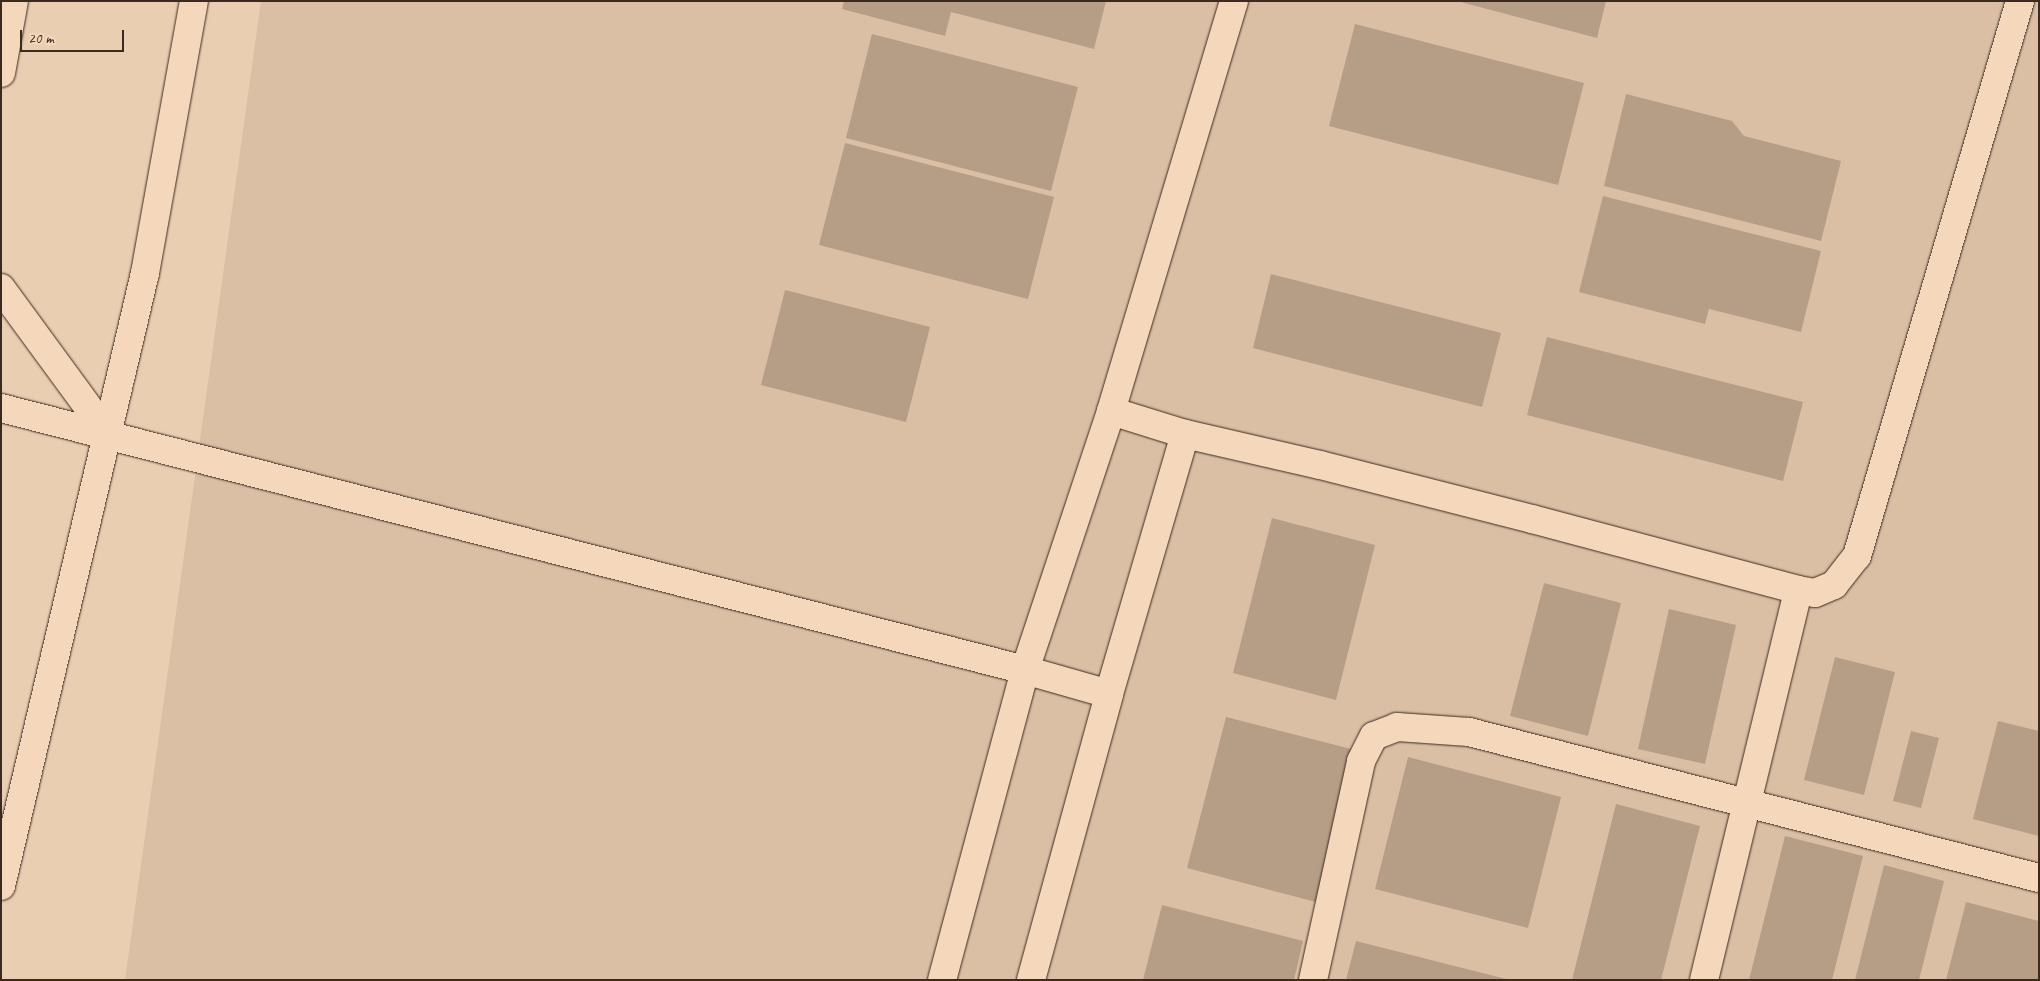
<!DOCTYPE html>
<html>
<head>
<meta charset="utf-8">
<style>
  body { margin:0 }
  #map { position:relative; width:2040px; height:981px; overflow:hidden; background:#eaceb2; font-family:Caveat,sans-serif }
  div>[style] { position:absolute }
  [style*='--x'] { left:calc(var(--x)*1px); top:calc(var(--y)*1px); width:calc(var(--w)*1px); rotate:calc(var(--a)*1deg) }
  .built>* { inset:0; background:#dabfa5 }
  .building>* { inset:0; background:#b69d86 }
  .roads { filter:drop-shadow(0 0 1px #3b2a1e) drop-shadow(0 0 1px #3b2a1e) }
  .minor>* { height:28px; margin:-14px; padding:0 14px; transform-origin:14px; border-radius:14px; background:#f5d8bb }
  span { translate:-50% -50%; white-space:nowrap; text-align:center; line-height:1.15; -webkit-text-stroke:4.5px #f5d8bb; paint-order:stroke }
  .frame { position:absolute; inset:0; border:2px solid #3b2a1e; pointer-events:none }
  .scale { position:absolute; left:20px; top:30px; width:104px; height:22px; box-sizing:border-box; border:2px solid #3b2a1e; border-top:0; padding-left:6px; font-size:15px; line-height:18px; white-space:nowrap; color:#3b2a1e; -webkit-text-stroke:4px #f5d8bb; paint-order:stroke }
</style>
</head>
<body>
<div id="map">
  <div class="built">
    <i style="clip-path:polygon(261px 1px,2039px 1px,2039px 980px,125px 980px)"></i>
  </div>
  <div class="building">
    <i style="clip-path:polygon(844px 1px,1106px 1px,1094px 49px,951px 12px,945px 36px,842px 9px)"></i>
    <i style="clip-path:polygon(1457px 1px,1606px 1px,1597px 38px)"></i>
    <i style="clip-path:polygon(1355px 24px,1584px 83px,1558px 185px,1329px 126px)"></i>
    <i style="clip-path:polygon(872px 34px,1078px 87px,1051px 191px,846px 138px)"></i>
    <i style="clip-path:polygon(1626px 94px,1732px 121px,1744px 136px,1841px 161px,1821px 241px,1604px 186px)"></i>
    <i style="clip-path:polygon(845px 143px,1054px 197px,1028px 299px,819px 245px)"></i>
    <i style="clip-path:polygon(1603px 196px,1821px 251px,1801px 332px,1709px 309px,1705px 324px,1579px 292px)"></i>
    <i style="clip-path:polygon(1271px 274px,1501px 333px,1482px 407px,1253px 348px)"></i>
    <i style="clip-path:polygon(785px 290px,930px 327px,906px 422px,761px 385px)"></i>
    <i style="clip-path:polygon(1547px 337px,1803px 402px,1783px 481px,1527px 415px)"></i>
    <i style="clip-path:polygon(1272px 518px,1375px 545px,1336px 700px,1233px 673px)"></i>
    <i style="clip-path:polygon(1544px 583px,1621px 603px,1588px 736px,1510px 716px)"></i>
    <i style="clip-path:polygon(1669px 609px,1736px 625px,1705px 764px,1638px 749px)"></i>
    <i style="clip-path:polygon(1835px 657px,1895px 672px,1864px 795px,1804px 780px)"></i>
    <i style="clip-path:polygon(1226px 717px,1355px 750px,1316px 902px,1187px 868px)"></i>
    <i style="clip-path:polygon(1998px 721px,2039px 731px,2039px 836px,1973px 819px)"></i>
    <i style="clip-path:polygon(1911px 731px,1939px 738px,1921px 808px,1893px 801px)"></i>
    <i style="clip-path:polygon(1408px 757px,1561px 797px,1528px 928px,1375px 889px)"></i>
    <i style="clip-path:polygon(1616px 804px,1700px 826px,1661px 980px,1572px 980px)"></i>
    <i style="clip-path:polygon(1785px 836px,1863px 856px,1832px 980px,1749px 980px)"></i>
    <i style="clip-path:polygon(1884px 865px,1944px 881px,1919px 980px,1855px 980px)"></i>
    <i style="clip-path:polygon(1966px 902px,2039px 921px,2039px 980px,1946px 980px)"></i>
    <i style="clip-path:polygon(1162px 905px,1303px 941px,1294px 980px,1143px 980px)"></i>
    <i style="clip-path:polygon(1356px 941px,1506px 979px,1506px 980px,1346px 980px)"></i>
  </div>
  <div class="roads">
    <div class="minor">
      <i style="--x:1;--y:73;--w:73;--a:-79.8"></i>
      <i style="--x:1;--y:288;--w:180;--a:53.8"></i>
      <i style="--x:1;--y:408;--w:1057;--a:14.35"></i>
      <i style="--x:1025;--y:670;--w:87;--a:15.9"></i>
      <i style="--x:1111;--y:411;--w:77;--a:17.3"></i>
      <i style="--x:1185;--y:434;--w:139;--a:12.9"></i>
      <i style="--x:1320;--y:465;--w:219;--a:14.3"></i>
      <i style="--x:1532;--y:519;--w:275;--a:14.9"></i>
      <i style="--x:1798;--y:590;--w:17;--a:10"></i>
      <i style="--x:1815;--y:593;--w:21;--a:-23"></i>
      <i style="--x:1834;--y:585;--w:37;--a:-52"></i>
      <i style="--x:1857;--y:556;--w:578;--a:-73.63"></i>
      <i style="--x:1;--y:886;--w:630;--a:-76.78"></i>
      <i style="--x:145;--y:273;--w:276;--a:-79.8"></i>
      <i style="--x:942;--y:980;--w:321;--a:-75"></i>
      <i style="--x:1025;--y:670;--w:273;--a:-71.6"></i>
      <i style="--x:1111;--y:411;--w:428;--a:-73.3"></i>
      <i style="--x:1031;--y:980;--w:296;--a:-74.7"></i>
      <i style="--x:1109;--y:694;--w:271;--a:-73.7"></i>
      <i style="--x:1313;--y:980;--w:224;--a:-77.6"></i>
      <i style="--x:1361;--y:761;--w:28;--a:-63"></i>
      <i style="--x:1374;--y:736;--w:25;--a:-21"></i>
      <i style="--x:1397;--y:727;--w:72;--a:4"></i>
      <i style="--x:1469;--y:732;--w:588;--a:14.37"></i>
      <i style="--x:1704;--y:980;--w:401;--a:-76.4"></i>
    </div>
  </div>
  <div class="frame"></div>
  <div class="scale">20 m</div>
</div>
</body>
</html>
